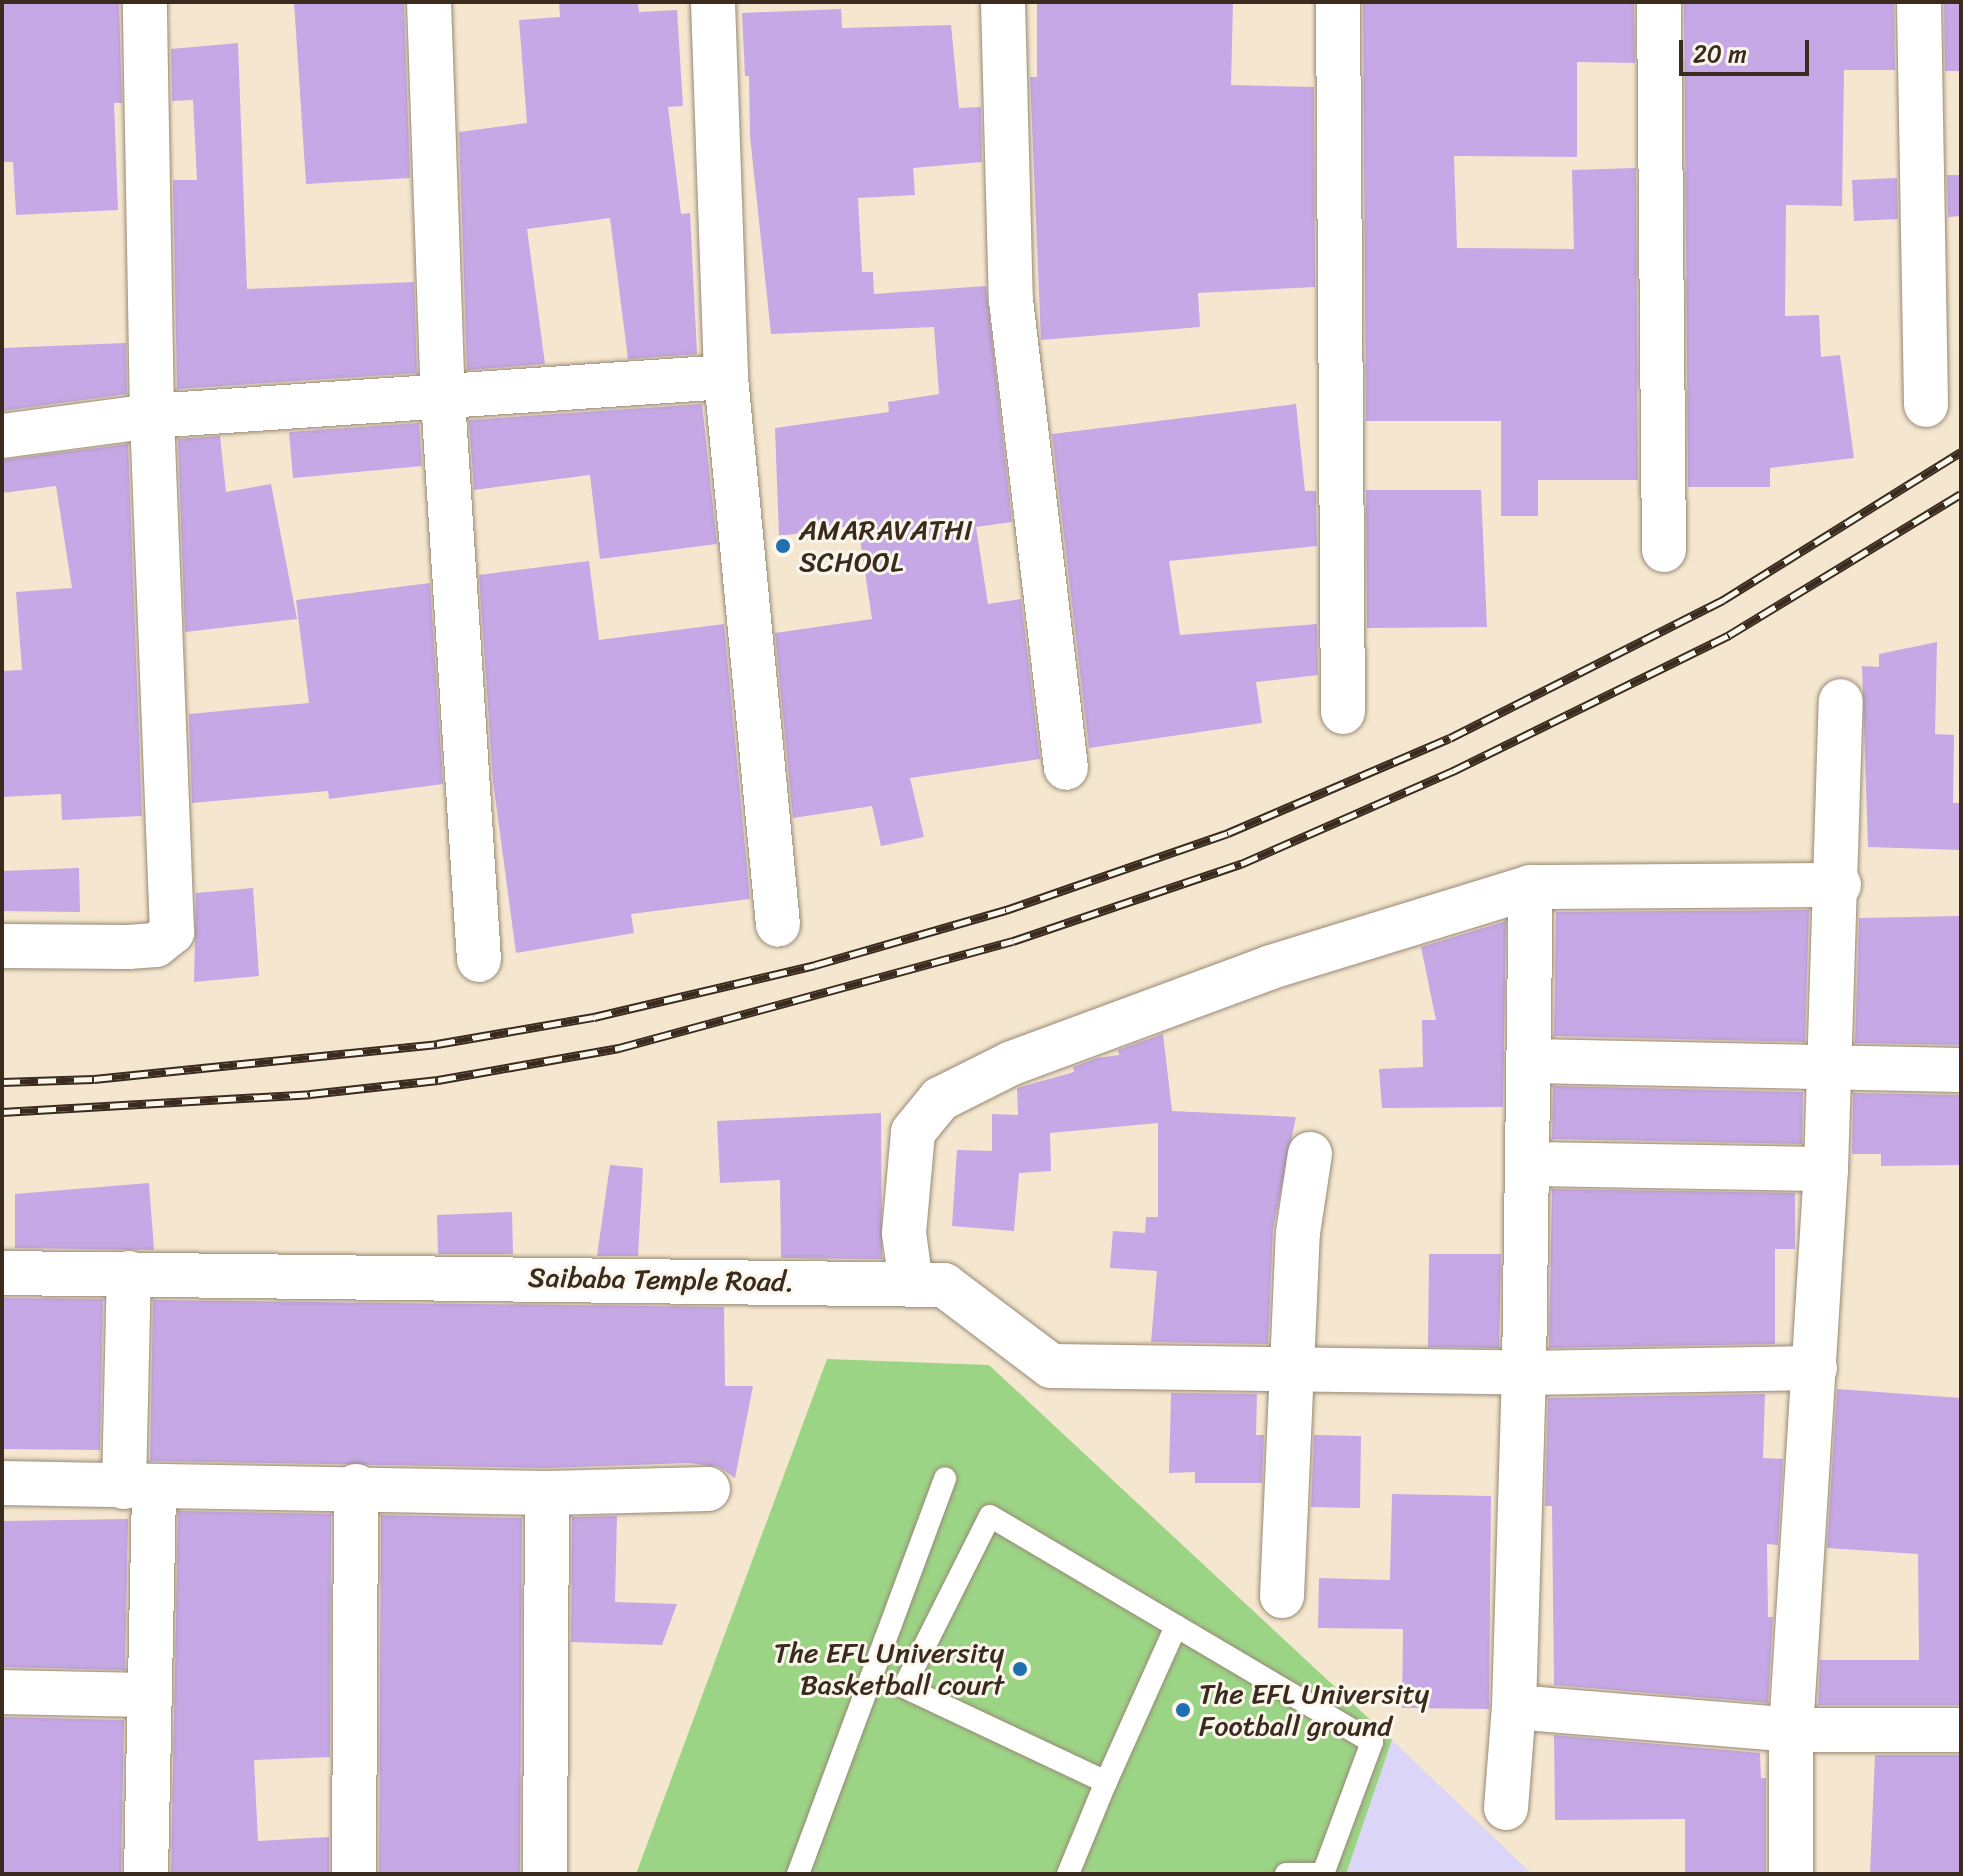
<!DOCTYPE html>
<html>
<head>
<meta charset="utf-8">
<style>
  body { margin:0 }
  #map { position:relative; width:1963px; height:1876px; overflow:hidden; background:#f5e7cf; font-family:Sriracha,sans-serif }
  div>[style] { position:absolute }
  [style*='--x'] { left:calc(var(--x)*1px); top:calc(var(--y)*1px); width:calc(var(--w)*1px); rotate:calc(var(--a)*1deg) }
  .built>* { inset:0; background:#dbd6f7 }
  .green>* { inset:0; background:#9cd486 }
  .building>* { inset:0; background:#c5a8e5 }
  .roads { filter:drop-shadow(0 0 2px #988876) drop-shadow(0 0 2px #988876) }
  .service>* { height:22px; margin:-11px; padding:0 11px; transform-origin:11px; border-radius:11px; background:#fff }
  .minor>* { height:44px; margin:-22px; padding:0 22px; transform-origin:22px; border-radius:22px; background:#fff }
  .rail>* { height:9px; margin-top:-4.5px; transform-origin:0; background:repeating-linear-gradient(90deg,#fbf7ec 0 18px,#3b2a1e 0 36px); box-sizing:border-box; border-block:2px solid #3b2a1e }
  .dots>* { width:22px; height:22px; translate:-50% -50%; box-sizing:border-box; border:4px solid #fbf7ec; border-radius:50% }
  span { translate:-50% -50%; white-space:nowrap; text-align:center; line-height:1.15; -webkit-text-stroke:6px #fbf7ec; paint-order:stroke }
  .poi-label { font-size:28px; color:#3b2a1e }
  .left { translate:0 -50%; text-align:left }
  .right { translate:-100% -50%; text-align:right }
  .street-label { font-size:28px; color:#3b2a1e }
  .frame { position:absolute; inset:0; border:4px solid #3b2a1e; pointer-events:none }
  .scale { position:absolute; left:1679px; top:40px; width:130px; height:36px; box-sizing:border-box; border:4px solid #3b2a1e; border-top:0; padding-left:10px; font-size:24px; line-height:28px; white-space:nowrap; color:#3b2a1e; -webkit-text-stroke:6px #fbf7ec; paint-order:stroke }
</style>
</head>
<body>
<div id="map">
  <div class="built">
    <i style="clip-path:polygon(1392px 1740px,1532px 1874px,1346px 1874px)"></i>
  </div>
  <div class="green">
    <i style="clip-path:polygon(827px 1359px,989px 1365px,1392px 1740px,1346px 1874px,636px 1874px)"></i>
  </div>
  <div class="building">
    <i style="clip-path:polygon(2px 2px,119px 2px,122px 103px,114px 103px,118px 210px,16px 215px,13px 162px,2px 162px)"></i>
    <i style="clip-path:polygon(294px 2px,404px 2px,410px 178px,306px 184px)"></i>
    <i style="clip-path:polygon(559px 2px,638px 2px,639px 12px,677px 10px,683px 106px,668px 107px,681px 214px,690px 213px,697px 354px,628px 359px,610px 218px,527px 229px,545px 364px,467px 370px,459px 132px,527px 123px,519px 20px,560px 17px)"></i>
    <i style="clip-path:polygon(1037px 2px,1233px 2px,1231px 85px,1314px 87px,1315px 287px,1198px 293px,1200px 327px,1041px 340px,1030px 77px,1037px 77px)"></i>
    <i style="clip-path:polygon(1634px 2px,1635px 63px,1577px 62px,1577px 157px,1454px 156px,1457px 248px,1574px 249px,1572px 170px,1636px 168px,1638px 480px,1538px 480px,1538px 516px,1501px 516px,1501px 421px,1366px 421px,1363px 4px)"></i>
    <i style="clip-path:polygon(1684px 2px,1894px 2px,1895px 70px,1844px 70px,1842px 206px,1786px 205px,1785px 316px,1819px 315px,1821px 357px,1840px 355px,1854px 458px,1770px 468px,1770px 487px,1688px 487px)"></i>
    <i style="clip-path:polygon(1944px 2px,1961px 2px,1961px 71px,1945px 71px)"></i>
    <i style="clip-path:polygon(841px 9px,842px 28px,951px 25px,959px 108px,981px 107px,982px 162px,913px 168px,915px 195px,858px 198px,862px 272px,873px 272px,874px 294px,986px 286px,1012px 522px,976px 527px,988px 604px,1021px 599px,1040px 759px,910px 778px,924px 837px,881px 846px,872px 806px,793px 818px,775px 633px,872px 619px,858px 525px,779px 536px,775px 428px,889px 412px,888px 402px,939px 394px,934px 327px,771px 334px,750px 136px,749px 76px,745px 76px,742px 13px)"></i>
    <i style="clip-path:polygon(238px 43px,247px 289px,414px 282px,417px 373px,177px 389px,173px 180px,197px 180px,193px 100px,172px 101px,171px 49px)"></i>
    <i style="clip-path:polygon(1947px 175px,1961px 175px,1961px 216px,1948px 217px)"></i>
    <i style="clip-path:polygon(1897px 178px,1898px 219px,1854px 221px,1852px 180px)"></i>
    <i style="clip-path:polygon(126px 343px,127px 394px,2px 411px,2px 348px)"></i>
    <i style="clip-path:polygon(702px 404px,717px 544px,600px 559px,590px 475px,474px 490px,469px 420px)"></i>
    <i style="clip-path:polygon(1296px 404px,1305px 491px,1316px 491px,1317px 546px,1169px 561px,1180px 635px,1317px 624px,1318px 675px,1256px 682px,1262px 723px,1089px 748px,1052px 434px)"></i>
    <i style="clip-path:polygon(419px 423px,422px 466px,293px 478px,289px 432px)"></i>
    <i style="clip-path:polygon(220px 436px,226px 492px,271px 484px,297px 619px,185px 632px,178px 439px)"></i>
    <i style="clip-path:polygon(128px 444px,142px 816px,62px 820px,61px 794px,2px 797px,2px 671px,22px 670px,16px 592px,72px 588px,56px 486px,2px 493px,2px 460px)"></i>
    <i style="clip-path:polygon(1366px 490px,1481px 490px,1487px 627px,1367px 628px)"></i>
    <i style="clip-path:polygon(589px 561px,599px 640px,724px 624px,750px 899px,631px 914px,634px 933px,516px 953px,493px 781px,479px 575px)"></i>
    <i style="clip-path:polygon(430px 583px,443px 784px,329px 799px,328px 791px,192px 803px,189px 714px,309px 703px,296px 600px)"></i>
    <i style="clip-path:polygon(1937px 642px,1935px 734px,1954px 735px,1953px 803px,1961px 803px,1961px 850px,1868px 847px,1862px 666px,1879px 667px,1879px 654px)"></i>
    <i style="clip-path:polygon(79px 868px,80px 912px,2px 911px,2px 871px)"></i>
    <i style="clip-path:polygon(253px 888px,259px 976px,194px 982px,196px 893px)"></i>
    <i style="clip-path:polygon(1809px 910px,1805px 1042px,1554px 1036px,1556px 912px)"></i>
    <i style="clip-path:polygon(1961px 916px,1961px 1045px,1855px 1043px,1859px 918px)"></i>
    <i style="clip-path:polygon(1506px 921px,1503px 1107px,1382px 1108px,1379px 1069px,1423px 1067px,1422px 1020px,1436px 1020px,1421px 947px)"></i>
    <i style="clip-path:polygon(1163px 1034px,1172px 1111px,1296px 1117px,1273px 1229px,1268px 1344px,1151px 1342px,1157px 1271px,1110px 1268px,1113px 1231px,1145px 1233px,1146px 1217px,1158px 1217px,1158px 1123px,1050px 1133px,1051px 1171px,1019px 1173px,1014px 1231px,952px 1226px,957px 1150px,992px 1151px,992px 1114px,1018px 1115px,1017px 1088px,1074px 1072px,1073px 1067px,1097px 1058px,1119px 1055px,1118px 1050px)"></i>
    <i style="clip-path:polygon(1553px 1086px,1803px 1092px,1802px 1144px,1552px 1139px)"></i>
    <i style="clip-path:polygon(1853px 1093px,1961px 1095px,1961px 1165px,1881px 1166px,1881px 1154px,1852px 1154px)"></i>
    <i style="clip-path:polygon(881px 1113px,882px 1259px,781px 1258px,780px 1180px,720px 1183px,717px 1121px)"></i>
    <i style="clip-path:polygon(610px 1165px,643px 1168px,638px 1256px,597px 1256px)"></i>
    <i style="clip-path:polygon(149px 1183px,154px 1250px,15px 1248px,15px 1194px)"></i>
    <i style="clip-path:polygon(1552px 1189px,1795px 1193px,1795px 1249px,1775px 1249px,1775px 1344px,1549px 1348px)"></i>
    <i style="clip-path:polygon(512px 1212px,513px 1254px,438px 1254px,437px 1215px)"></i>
    <i style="clip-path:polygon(1429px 1254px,1501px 1254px,1499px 1348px,1428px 1347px)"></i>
    <i style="clip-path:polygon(2px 1298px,103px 1299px,100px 1450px,2px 1449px)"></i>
    <i style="clip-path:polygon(153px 1300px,724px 1307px,725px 1386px,753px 1386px,735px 1478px,719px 1467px,689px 1463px,547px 1468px,150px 1461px)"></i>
    <i style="clip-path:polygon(1837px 1389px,1961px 1398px,1961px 1705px,1818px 1705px,1820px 1660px,1919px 1660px,1918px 1554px,1827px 1548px)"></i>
    <i style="clip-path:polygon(1171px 1393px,1257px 1394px,1256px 1435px,1264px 1435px,1262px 1483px,1195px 1483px,1195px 1472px,1169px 1473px)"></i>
    <i style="clip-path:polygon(1765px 1394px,1763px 1458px,1783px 1459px,1778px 1545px,1767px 1544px,1768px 1617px,1773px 1617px,1768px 1703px,1554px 1685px,1552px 1506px,1545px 1506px,1548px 1398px)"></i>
    <i style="clip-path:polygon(1314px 1435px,1361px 1436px,1360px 1508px,1311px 1507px)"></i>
    <i style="clip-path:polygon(1392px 1494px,1491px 1496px,1489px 1709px,1402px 1708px,1403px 1629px,1318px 1628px,1319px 1578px,1390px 1580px)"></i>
    <i style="clip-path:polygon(178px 1511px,331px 1514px,330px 1757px,254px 1760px,258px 1841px,329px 1837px,329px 1874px,171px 1874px)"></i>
    <i style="clip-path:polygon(381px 1515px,522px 1518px,520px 1874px,379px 1874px)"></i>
    <i style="clip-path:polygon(617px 1516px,615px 1602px,677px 1604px,662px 1645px,571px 1642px,572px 1517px)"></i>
    <i style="clip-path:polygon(128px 1519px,125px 1670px,2px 1667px,2px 1521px)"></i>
    <i style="clip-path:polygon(2px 1717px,124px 1720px,121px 1874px,2px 1874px)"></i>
    <i style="clip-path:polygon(1554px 1735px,1760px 1753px,1761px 1778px,1766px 1778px,1766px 1874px,1685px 1874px,1685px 1819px,1555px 1820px)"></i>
    <i style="clip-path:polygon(1875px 1755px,1961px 1755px,1961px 1874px,1870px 1874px)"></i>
  </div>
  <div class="roads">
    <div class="service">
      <i style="--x:1106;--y:1782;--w:171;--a:-65.8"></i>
      <i style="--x:798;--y:1874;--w:422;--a:-69.6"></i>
      <i style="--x:1068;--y:1874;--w:100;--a:-67.6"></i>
      <i style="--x:1106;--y:1782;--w:223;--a:-154.8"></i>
      <i style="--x:904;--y:1687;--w:191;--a:-63.3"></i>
      <i style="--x:990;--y:1516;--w:444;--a:30.6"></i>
      <i style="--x:1372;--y:1742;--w:141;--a:110.4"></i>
      <i style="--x:1286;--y:1874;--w:38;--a:0"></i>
    </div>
    <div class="minor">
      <i style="--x:429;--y:2;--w:397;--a:88"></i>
      <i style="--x:443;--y:399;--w:562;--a:86.33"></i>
      <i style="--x:713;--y:2;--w:375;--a:88"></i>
      <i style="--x:726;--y:377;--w:550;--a:84.58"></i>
      <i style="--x:1003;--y:2;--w:298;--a:88.5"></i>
      <i style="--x:1011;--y:300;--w:471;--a:83.3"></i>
      <i style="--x:1338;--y:2;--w:710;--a:89.6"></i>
      <i style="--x:1659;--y:2;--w:548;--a:89.48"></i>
      <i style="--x:1919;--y:2;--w:403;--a:89"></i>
      <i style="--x:2;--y:436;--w:151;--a:-7.6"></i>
      <i style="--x:152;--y:416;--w:575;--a:-3.89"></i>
      <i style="--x:2;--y:946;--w:126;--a:0.5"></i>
      <i style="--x:128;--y:947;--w:28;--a:-4"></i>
      <i style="--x:156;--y:945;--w:21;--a:-39"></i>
      <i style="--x:172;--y:932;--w:516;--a:-92.22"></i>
      <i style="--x:152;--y:416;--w:414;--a:-91"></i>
      <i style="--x:1530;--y:1061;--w:431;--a:1.2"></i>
      <i style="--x:1527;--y:1164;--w:299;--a:1"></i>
      <i style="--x:2;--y:1273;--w:942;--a:0.73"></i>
      <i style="--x:944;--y:1285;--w:134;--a:37.1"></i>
      <i style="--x:1051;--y:1366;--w:473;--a:0.8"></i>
      <i style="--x:1524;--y:1373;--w:291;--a:-1"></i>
      <i style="--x:911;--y:1284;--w:51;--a:-97.8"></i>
      <i style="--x:904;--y:1233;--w:101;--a:-84.9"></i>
      <i style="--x:913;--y:1132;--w:43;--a:-50.7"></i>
      <i style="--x:940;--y:1099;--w:80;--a:-26.6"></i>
      <i style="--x:1012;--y:1063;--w:276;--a:-20.3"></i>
      <i style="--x:1271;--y:967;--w:272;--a:-17.1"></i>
      <i style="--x:1531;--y:887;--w:308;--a:-0.4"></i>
      <i style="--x:2;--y:1483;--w:545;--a:1.05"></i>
      <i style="--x:547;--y:1493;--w:161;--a:-1.4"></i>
      <i style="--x:124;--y:1487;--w:214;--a:-88.7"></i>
      <i style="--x:1282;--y:1596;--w:363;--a:-87.5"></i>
      <i style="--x:1298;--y:1233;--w:80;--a:-81.4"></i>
      <i style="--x:2;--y:1692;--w:146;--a:1.2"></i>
      <i style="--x:1514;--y:1707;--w:278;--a:4.7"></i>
      <i style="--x:1791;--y:1730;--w:170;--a:0"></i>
      <i style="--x:1506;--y:1808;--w:101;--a:-85.5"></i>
      <i style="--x:1514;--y:1707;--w:334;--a:-88.3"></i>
      <i style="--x:1524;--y:1373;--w:486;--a:-89.2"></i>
      <i style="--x:146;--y:1874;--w:387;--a:-88.8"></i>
      <i style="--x:354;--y:1874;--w:388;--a:-89.7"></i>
      <i style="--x:545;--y:1874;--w:381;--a:-89.7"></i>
      <i style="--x:1791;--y:1874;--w:144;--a:-90"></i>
      <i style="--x:1791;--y:1730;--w:562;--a:-86.43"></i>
      <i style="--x:1826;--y:1169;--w:468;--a:-88.2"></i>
    </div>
  </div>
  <div class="rail">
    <i style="--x:2;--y:1082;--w:92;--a:-1.9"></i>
    <i style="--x:94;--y:1079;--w:345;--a:-5.8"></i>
    <i style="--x:437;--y:1044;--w:159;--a:-9.8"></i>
    <i style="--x:594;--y:1017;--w:227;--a:-13.2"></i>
    <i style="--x:815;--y:965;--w:199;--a:-16.1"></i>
    <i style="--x:1006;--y:910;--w:235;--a:-19.1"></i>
    <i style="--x:1228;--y:833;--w:241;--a:-23.2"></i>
    <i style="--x:1450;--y:738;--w:306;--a:-26.8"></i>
    <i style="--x:1723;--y:600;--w:280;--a:-31.9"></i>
    <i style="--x:2;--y:1112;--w:309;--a:-3.3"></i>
    <i style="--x:310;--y:1094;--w:129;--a:-6.2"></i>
    <i style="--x:438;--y:1080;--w:184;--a:-10"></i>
    <i style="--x:619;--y:1048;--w:408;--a:-15.2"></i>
    <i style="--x:1013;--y:941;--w:241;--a:-18.7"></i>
    <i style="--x:1241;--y:864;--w:232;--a:-23.7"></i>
    <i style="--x:1453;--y:771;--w:308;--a:-26.2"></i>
    <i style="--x:1729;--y:635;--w:271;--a:-31.3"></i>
  </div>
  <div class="dots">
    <i style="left:783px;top:546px;background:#1f6fb2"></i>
    <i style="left:1020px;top:1669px;background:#1f6fb2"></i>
    <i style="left:1183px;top:1710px;background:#1f6fb2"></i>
  </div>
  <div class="poi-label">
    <span class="left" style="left:799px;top:546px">AMARAVATHI<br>SCHOOL</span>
    <span class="right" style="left:1004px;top:1669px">The EFL University<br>Basketball court</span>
    <span class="left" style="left:1199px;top:1710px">The EFL University<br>Football ground</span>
  </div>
  <div class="street-label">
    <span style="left:661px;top:1280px;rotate:1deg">Saibaba Temple Road.</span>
  </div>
  <div class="frame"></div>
  <div class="scale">20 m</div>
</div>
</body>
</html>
